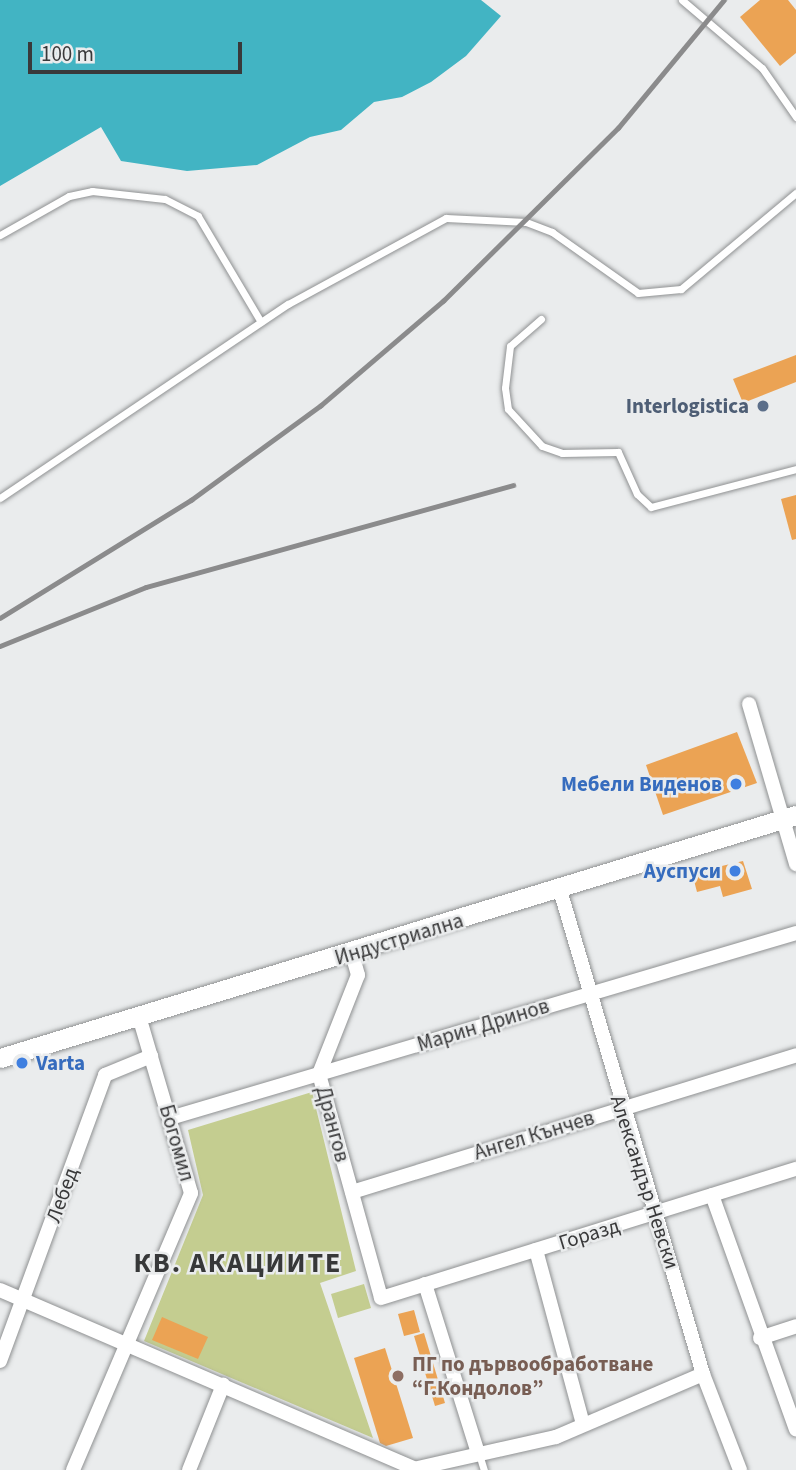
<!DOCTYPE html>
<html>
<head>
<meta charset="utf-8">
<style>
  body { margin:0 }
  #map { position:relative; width:796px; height:1470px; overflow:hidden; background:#eaeced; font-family:"Source Sans 3",sans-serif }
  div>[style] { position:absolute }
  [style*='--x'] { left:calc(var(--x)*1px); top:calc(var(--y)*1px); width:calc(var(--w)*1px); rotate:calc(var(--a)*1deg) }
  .green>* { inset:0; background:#c4cd90 }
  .water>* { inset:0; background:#42b4c3 }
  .building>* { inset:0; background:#eba354 }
  .roads { filter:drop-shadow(0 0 2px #8f9192) drop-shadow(0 0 2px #8f9192) }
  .service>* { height:7px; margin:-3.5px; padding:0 3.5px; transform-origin:3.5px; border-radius:3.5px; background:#fff }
  .minor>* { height:14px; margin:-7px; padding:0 7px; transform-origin:7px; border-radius:7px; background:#fff }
  .secondary>* { height:19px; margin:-9.5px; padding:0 9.5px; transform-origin:9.5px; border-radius:9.5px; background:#fff }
  .rail>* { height:4.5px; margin:-2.25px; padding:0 2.25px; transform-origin:2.25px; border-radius:2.25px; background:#8b8b8c }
  .dots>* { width:19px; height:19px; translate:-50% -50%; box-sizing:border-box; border:4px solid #eaeced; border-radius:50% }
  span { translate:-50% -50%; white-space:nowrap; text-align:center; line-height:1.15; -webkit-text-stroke:5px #eaeced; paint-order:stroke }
  .service-label { font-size:21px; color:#4e5e75; font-weight:700 }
  .right { translate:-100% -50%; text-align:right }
  .shop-label { font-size:21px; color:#366cbe; font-weight:700 }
  .left { translate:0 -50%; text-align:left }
  .street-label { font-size:21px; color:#39393a }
  .education-label { font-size:21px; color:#785e54; font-weight:700 }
  .district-label { font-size:28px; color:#373839; font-weight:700; letter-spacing:2px }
  .scale { position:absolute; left:28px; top:42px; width:214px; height:32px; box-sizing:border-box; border:4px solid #39393a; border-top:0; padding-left:9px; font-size:21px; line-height:24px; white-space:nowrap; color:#39393a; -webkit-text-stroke:5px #eaeced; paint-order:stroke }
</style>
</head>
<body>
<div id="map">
  <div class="green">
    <i style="clip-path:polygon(312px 1092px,356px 1271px,320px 1283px,373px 1438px,144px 1341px,203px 1195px,188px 1130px)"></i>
    <i style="clip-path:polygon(364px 1284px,371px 1308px,338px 1318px,331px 1294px)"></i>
  </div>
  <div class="water">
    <i style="clip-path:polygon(0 0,481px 0,501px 16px,466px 56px,431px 82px,402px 97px,374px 102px,341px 130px,310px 137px,257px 165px,187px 171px,121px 161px,101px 127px,0 186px)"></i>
  </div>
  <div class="building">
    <i style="clip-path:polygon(760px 0,788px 0,796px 10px,796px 53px,780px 66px,740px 17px)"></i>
    <i style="clip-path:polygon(796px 355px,796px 382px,743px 403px,733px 379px)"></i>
    <i style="clip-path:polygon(796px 495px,796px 539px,792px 540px,781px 499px)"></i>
    <i style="clip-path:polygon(737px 732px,757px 783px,663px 815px,646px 765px)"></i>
    <i style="clip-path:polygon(743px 861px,752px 889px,723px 897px,720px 886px,697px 892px,692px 873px)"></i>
    <i style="clip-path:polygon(414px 1310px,420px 1332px,404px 1336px,398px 1314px)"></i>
    <i style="clip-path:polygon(162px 1317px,208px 1337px,198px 1359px,152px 1340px)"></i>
    <i style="clip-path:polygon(424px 1333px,445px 1403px,435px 1406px,414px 1336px)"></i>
    <i style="clip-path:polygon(385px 1348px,413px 1438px,386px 1446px,380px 1443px,354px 1358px)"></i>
  </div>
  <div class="roads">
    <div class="service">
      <i style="--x:682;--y:0;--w:105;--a:40.4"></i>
      <i style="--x:762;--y:68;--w:60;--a:55.2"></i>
      <i style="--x:0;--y:235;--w:79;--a:-29.5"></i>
      <i style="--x:69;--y:196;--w:24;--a:-12"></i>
      <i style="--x:92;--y:191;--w:73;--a:6.3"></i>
      <i style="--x:165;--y:199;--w:37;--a:27"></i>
      <i style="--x:198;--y:216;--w:123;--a:59.3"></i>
      <i style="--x:541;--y:319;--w:41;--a:138.9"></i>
      <i style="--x:510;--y:346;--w:42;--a:96.8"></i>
      <i style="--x:505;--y:388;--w:21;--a:82"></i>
      <i style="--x:508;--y:409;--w:50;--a:47.4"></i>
      <i style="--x:542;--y:446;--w:21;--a:19"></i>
      <i style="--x:562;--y:453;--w:56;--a:-1"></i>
      <i style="--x:618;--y:452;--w:46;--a:65.7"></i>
      <i style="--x:637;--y:494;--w:19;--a:43"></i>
      <i style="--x:651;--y:507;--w:150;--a:-14.7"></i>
      <i style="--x:0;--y:498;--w:347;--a:-34"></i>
      <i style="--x:288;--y:304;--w:180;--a:-28.6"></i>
      <i style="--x:446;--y:218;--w:80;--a:2.9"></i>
      <i style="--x:526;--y:222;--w:28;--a:21"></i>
      <i style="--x:552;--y:232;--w:105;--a:35.3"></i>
      <i style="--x:638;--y:293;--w:43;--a:-5.3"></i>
      <i style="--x:681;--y:289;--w:150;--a:-39.9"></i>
      <i style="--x:479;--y:1454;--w:17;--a:73"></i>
    </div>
    <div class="minor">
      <i style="--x:749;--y:704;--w:167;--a:73.6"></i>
      <i style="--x:560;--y:890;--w:505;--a:73.54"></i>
      <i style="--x:703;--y:1374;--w:103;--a:68.9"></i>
      <i style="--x:352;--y:954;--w:22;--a:74"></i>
      <i style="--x:358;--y:975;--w:106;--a:111.5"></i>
      <i style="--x:319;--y:1074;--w:232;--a:74.5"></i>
      <i style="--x:381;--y:1298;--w:435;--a:-17.3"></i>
      <i style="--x:170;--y:1118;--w:653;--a:-16.46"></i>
      <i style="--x:352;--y:1192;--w:465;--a:-17.1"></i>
      <i style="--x:712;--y:1195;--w:249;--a:70.3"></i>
      <i style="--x:536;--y:1250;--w:180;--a:74.9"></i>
      <i style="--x:425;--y:1284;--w:177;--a:72.6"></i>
      <i style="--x:0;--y:1290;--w:450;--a:23.3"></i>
      <i style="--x:760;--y:1338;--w:38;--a:-18"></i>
      <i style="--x:0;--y:1361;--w:305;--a:-69.8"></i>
      <i style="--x:105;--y:1075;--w:50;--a:-22.4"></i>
      <i style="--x:73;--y:1470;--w:301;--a:-66.9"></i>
      <i style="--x:191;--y:1193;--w:184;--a:-106.4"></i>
      <i style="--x:189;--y:1470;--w:92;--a:-68.2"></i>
      <i style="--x:409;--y:1470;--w:151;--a:-12.7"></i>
      <i style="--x:556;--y:1437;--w:160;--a:-23.2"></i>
    </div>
    <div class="secondary">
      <i style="--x:0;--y:1058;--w:832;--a:-16.98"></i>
    </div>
  </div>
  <div class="rail">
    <i style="--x:0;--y:618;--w:225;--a:-31.7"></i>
    <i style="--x:191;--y:500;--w:160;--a:-36.1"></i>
    <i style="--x:320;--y:406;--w:162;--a:-40.5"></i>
    <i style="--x:443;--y:301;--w:246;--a:-44.7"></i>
    <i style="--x:618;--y:128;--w:166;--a:-50.4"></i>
    <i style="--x:0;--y:646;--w:157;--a:-22"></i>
    <i style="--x:146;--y:587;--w:381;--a:-15.5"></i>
  </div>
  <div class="dots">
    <i style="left:763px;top:406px;background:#5c6f8a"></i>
    <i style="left:736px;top:784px;background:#3f7fe0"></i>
    <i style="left:735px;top:871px;background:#3f7fe0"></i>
    <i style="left:22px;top:1063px;background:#3f7fe0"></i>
    <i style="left:398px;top:1376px;background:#8d6e63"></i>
  </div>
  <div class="service-label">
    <span class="right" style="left:749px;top:406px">Interlogistica</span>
  </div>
  <div class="shop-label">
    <span class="right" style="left:722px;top:784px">Мебели Виденов</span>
    <span class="right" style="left:721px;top:871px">Ауспуси</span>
    <span class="left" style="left:36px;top:1063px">Varta</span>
  </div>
  <div class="street-label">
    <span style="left:399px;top:939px;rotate:-17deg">Индустриална</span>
    <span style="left:483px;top:1025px;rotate:-17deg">Марин Дринов</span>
    <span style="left:333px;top:1124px;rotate:75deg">Дрангов</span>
    <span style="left:534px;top:1135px;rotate:-17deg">Ангел Кънчев</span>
    <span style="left:177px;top:1143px;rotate:74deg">Богомил</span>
    <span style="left:645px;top:1182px;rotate:72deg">Александър Невски</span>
    <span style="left:62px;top:1195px;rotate:-70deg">Лебед</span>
    <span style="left:589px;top:1234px;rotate:-17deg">Горазд</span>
  </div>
  <div class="education-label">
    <span class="left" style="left:412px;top:1376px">ПГ по дървообработване<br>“Г.Кондолов”</span>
  </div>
  <div class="district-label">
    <span style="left:238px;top:1263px">КВ. АКАЦИИТЕ</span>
  </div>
  <div class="scale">100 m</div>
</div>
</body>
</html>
